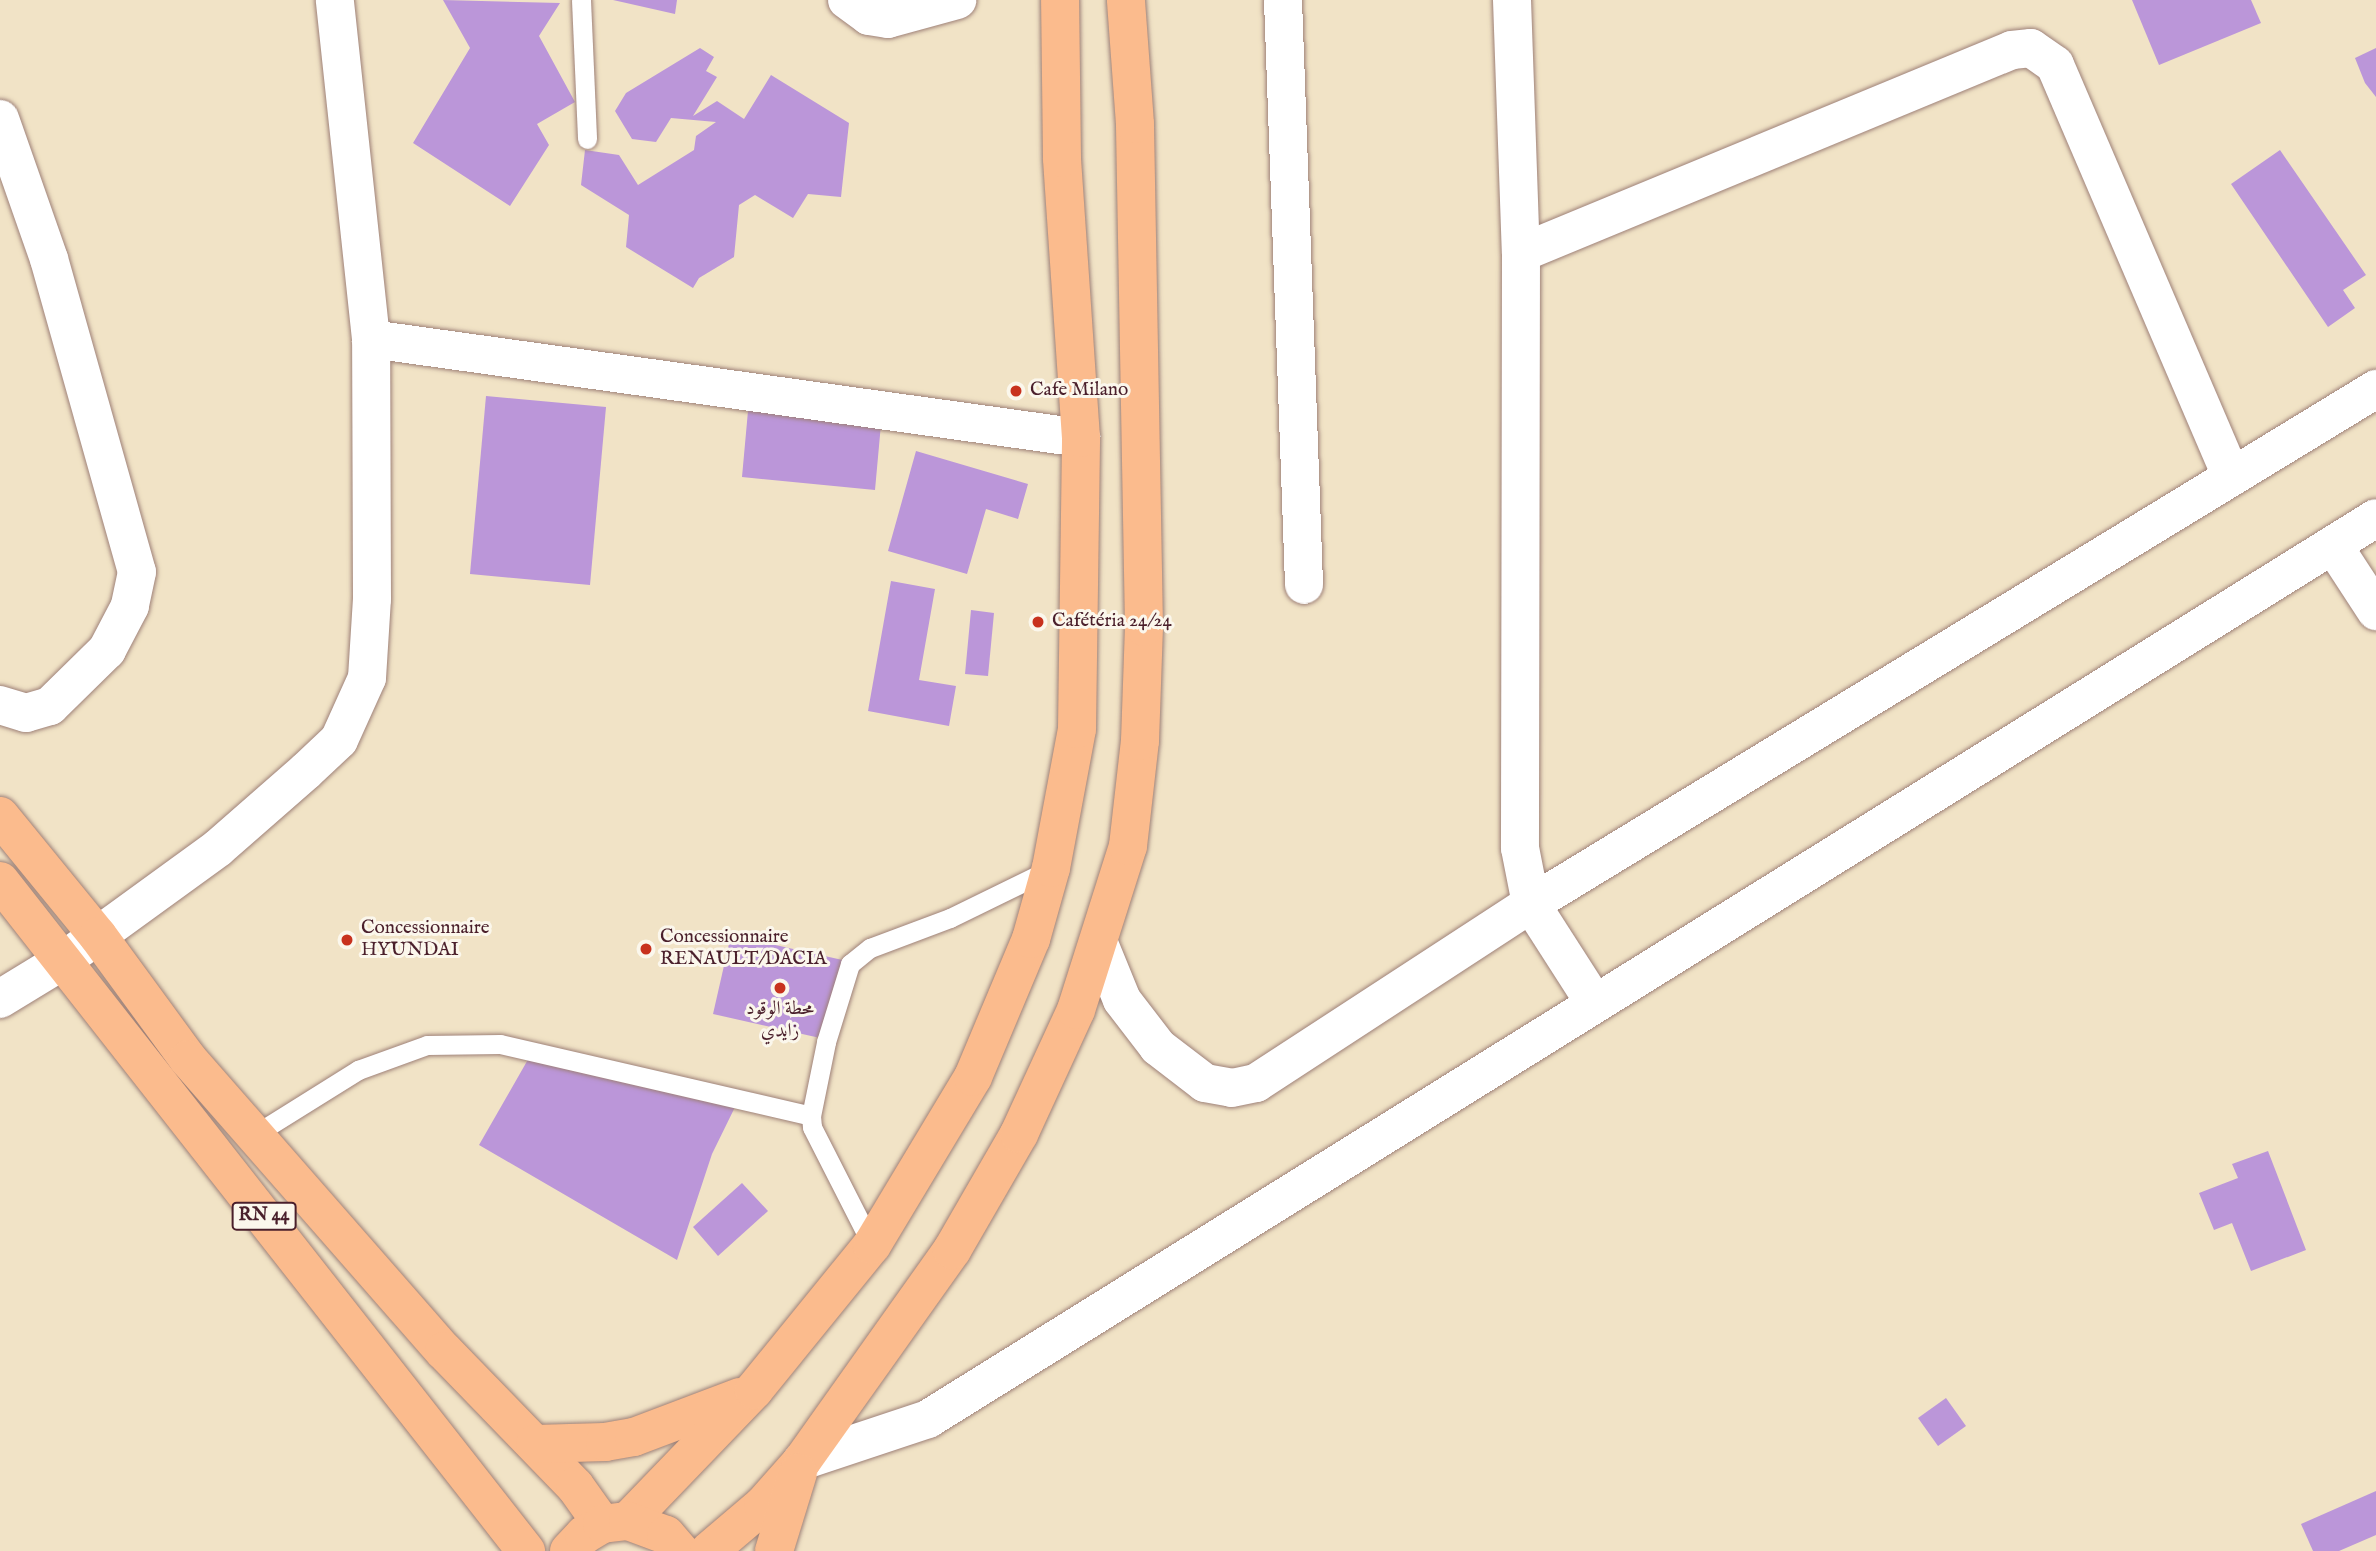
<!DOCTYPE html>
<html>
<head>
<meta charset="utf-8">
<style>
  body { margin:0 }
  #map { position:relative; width:2376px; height:1551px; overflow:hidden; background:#f1e3c6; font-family:"IM FELL English",Amiri,serif }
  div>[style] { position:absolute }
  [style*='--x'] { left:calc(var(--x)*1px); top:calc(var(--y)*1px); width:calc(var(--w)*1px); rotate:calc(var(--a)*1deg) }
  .building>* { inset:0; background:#bb96d9 }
  .roads { filter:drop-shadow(0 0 2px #9e8178) drop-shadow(0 0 2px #9e8178) }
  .service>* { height:19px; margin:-9.5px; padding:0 9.5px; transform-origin:9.5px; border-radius:9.5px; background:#fff }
  .minor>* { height:38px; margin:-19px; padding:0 19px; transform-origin:19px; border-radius:19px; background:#fff }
  .primary>* { height:38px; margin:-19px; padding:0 19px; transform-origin:19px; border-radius:19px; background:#fbbb8d }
  .trunk>* { height:38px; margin:-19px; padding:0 19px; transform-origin:19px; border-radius:19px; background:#fbbb8d }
  .dots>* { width:19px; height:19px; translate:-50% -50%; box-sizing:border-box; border:4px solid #fbf7ec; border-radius:50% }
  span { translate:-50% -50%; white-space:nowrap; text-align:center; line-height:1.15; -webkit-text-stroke:6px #fbf7ec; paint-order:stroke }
  .shield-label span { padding:2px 5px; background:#fbf7ec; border:2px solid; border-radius:5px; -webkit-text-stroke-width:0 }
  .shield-label { font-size:18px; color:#4a1f2b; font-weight:700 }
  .poi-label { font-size:19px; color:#4a1f2b }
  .left { translate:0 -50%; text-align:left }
</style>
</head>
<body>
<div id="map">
  <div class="building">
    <i style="clip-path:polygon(443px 0,560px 3px,539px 36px,575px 102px,537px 124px,549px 145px,510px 206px,413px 143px,470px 48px)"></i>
    <i style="clip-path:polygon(613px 0,677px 0,675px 14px)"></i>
    <i style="clip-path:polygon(2132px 0,2251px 0,2261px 23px,2159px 65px)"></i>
    <i style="clip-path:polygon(700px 48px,714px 57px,706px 71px,717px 77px,693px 116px,717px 101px,744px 119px,771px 75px,849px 123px,841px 197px,808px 194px,793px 218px,755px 195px,739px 205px,734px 257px,699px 278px,693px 288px,626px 247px,629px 215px,581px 185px,585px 150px,619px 155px,638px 185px,694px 150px,696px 136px,716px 122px,671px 118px,656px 142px,632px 139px,615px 111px,626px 93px)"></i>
    <i style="clip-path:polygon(2376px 48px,2376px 97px,2365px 83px,2355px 58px)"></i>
    <i style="clip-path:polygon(2280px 150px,2366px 275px,2343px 290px,2355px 308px,2328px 327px,2231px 184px)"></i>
    <i style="clip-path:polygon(486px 396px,606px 407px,590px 585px,470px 574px)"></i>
    <i style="clip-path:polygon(749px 400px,882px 413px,875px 490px,742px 477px)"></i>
    <i style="clip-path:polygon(916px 451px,1028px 484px,1018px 519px,986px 509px,967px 574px,888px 551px)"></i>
    <i style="clip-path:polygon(891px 581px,935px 589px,919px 680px,956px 686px,949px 726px,868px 711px)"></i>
    <i style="clip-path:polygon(971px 610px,994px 613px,988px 676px,965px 674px)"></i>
    <i style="clip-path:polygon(731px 935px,847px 961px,829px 1040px,713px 1014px)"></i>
    <i style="clip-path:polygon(534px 1049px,737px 1103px,712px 1154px,677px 1260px,479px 1145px)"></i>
    <i style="clip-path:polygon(2268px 1151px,2306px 1250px,2251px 1271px,2232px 1223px,2214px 1230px,2199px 1193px,2238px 1178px,2232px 1164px)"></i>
    <i style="clip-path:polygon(742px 1183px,768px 1211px,718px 1256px,693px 1227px)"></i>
    <i style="clip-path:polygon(1946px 1398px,1966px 1426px,1938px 1446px,1918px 1418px)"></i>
    <i style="clip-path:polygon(2376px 1491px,2376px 1535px,2339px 1551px,2313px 1551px,2301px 1524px)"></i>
  </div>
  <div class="roads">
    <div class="service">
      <i style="--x:581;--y:0;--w:139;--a:87.5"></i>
      <i style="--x:254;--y:1135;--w:123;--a:-32"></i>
      <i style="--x:358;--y:1070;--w:73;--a:-19.9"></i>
      <i style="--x:427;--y:1045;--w:73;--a:-0.8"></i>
      <i style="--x:500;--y:1044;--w:319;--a:13"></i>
      <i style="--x:872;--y:1245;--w:132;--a:-117"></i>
      <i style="--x:812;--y:1127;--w:11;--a:-95"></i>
      <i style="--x:811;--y:1116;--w:76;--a:-78.5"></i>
      <i style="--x:826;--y:1042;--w:82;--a:-72.9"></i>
      <i style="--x:850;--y:964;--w:26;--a:-39"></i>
      <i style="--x:870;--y:948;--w:85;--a:-20.6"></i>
      <i style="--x:950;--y:918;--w:111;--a:-26.1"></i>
    </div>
    <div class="minor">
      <i style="--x:847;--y:0;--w:27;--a:36"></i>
      <i style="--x:869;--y:16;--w:19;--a:9"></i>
      <i style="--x:888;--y:19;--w:72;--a:-15.4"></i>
      <i style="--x:1283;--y:0;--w:585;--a:87.94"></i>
      <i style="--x:1512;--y:0;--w:253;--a:88"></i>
      <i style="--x:1521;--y:253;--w:595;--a:90.1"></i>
      <i style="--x:1520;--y:848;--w:57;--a:78.9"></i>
      <i style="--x:1531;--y:904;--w:117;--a:57.3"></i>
      <i style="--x:0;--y:119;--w:148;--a:70.7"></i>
      <i style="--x:49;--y:259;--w:325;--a:74.3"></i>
      <i style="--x:137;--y:572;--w:35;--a:102"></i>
      <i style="--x:130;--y:606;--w:50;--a:117.6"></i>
      <i style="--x:107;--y:650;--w:80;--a:135.5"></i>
      <i style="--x:50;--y:706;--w:25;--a:164"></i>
      <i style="--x:26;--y:713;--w:27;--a:-163"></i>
      <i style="--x:1521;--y:253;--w:531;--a:-22.46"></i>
      <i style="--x:2012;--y:50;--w:19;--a:-6"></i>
      <i style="--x:2031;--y:48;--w:29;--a:35"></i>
      <i style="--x:2055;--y:65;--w:448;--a:66.8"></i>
      <i style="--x:371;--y:339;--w:717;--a:7.94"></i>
      <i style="--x:2333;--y:545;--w:79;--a:56.9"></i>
      <i style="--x:1100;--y:946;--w:58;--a:67.8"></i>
      <i style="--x:1122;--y:1000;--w:59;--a:52.5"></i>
      <i style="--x:1158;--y:1047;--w:59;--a:37.5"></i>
      <i style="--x:1205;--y:1083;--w:27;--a:10"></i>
      <i style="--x:1232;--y:1088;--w:25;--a:-12"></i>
      <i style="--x:1256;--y:1083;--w:328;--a:-33.1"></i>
      <i style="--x:1531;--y:904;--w:990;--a:-31.36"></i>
      <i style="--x:0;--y:999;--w:75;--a:-31.4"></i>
      <i style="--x:64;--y:960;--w:190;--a:-36"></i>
      <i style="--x:218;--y:848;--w:117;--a:-41.2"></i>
      <i style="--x:306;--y:771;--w:45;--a:-43.2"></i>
      <i style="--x:339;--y:740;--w:68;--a:-65.7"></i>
      <i style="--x:367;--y:678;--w:79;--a:-86.4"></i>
      <i style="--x:372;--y:599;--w:260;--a:-90.2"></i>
      <i style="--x:371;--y:339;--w:341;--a:-96.1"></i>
      <i style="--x:802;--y:1461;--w:133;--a:-18.4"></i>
      <i style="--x:928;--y:1419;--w:1705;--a:-31.89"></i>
    </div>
    <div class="primary">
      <i style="--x:0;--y:816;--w:155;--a:50.8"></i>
      <i style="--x:98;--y:936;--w:152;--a:53.8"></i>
      <i style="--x:188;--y:1059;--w:388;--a:48.8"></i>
      <i style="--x:444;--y:1351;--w:188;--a:45.9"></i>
      <i style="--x:575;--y:1486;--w:47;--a:54.6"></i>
      <i style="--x:0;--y:881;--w:852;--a:51.87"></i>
    </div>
    <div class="trunk">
      <i style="--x:535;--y:1444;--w:70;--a:-1.6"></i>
      <i style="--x:605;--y:1442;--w:29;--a:-10"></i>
      <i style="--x:634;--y:1437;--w:113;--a:-20.7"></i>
      <i style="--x:628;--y:1521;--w:182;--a:-46.1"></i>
      <i style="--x:754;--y:1390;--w:187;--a:-50.9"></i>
      <i style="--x:872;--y:1245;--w:196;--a:-59"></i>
      <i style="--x:973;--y:1077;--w:150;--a:-67.2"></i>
      <i style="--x:1031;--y:939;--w:74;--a:-74.3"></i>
      <i style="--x:1051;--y:868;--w:141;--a:-79.4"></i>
      <i style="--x:1077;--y:729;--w:291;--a:-89.2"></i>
      <i style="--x:1081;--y:438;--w:281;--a:-93.9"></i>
      <i style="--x:1062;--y:158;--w:158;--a:-90.7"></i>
      <i style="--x:569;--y:1551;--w:22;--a:-47"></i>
      <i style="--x:584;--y:1535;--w:21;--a:-31"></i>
      <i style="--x:602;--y:1524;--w:26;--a:-7"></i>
      <i style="--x:628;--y:1521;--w:40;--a:20.2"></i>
      <i style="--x:666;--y:1535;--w:21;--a:49"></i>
      <i style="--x:709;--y:1551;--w:71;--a:-40.4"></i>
      <i style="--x:763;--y:1505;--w:59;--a:-48.4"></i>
      <i style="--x:802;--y:1461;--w:259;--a:-54.6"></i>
      <i style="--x:952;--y:1250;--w:134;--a:-60"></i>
      <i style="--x:1019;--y:1134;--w:136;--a:-65.3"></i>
      <i style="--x:1076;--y:1010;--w:172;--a:-72.4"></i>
      <i style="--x:1128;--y:846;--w:106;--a:-83.5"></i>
      <i style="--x:1140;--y:741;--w:114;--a:-88"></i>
      <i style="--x:1144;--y:627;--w:503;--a:-91.03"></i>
      <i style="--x:1135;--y:124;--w:124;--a:-94.2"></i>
      <i style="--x:774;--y:1551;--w:82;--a:-72.9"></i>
    </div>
  </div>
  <div class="dots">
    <i style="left:1016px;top:391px;background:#c8321e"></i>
    <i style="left:1038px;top:622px;background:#c8321e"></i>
    <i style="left:347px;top:940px;background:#c8321e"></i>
    <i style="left:646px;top:949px;background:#c8321e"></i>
    <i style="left:780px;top:988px;background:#c8321e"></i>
  </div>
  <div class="shield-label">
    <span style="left:264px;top:1216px">RN 44</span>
  </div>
  <div class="poi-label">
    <span class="left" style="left:1030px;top:391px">Cafe Milano</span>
    <span class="left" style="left:1052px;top:622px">Cafétéria 24/24</span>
    <span class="left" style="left:361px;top:940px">Concessionnaire<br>HYUNDAI</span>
    <span class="left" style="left:660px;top:949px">Concessionnaire<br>RENAULT/DACIA</span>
    <span style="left:780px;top:1021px">محطة الوقود<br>زايدي</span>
  </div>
</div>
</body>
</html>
